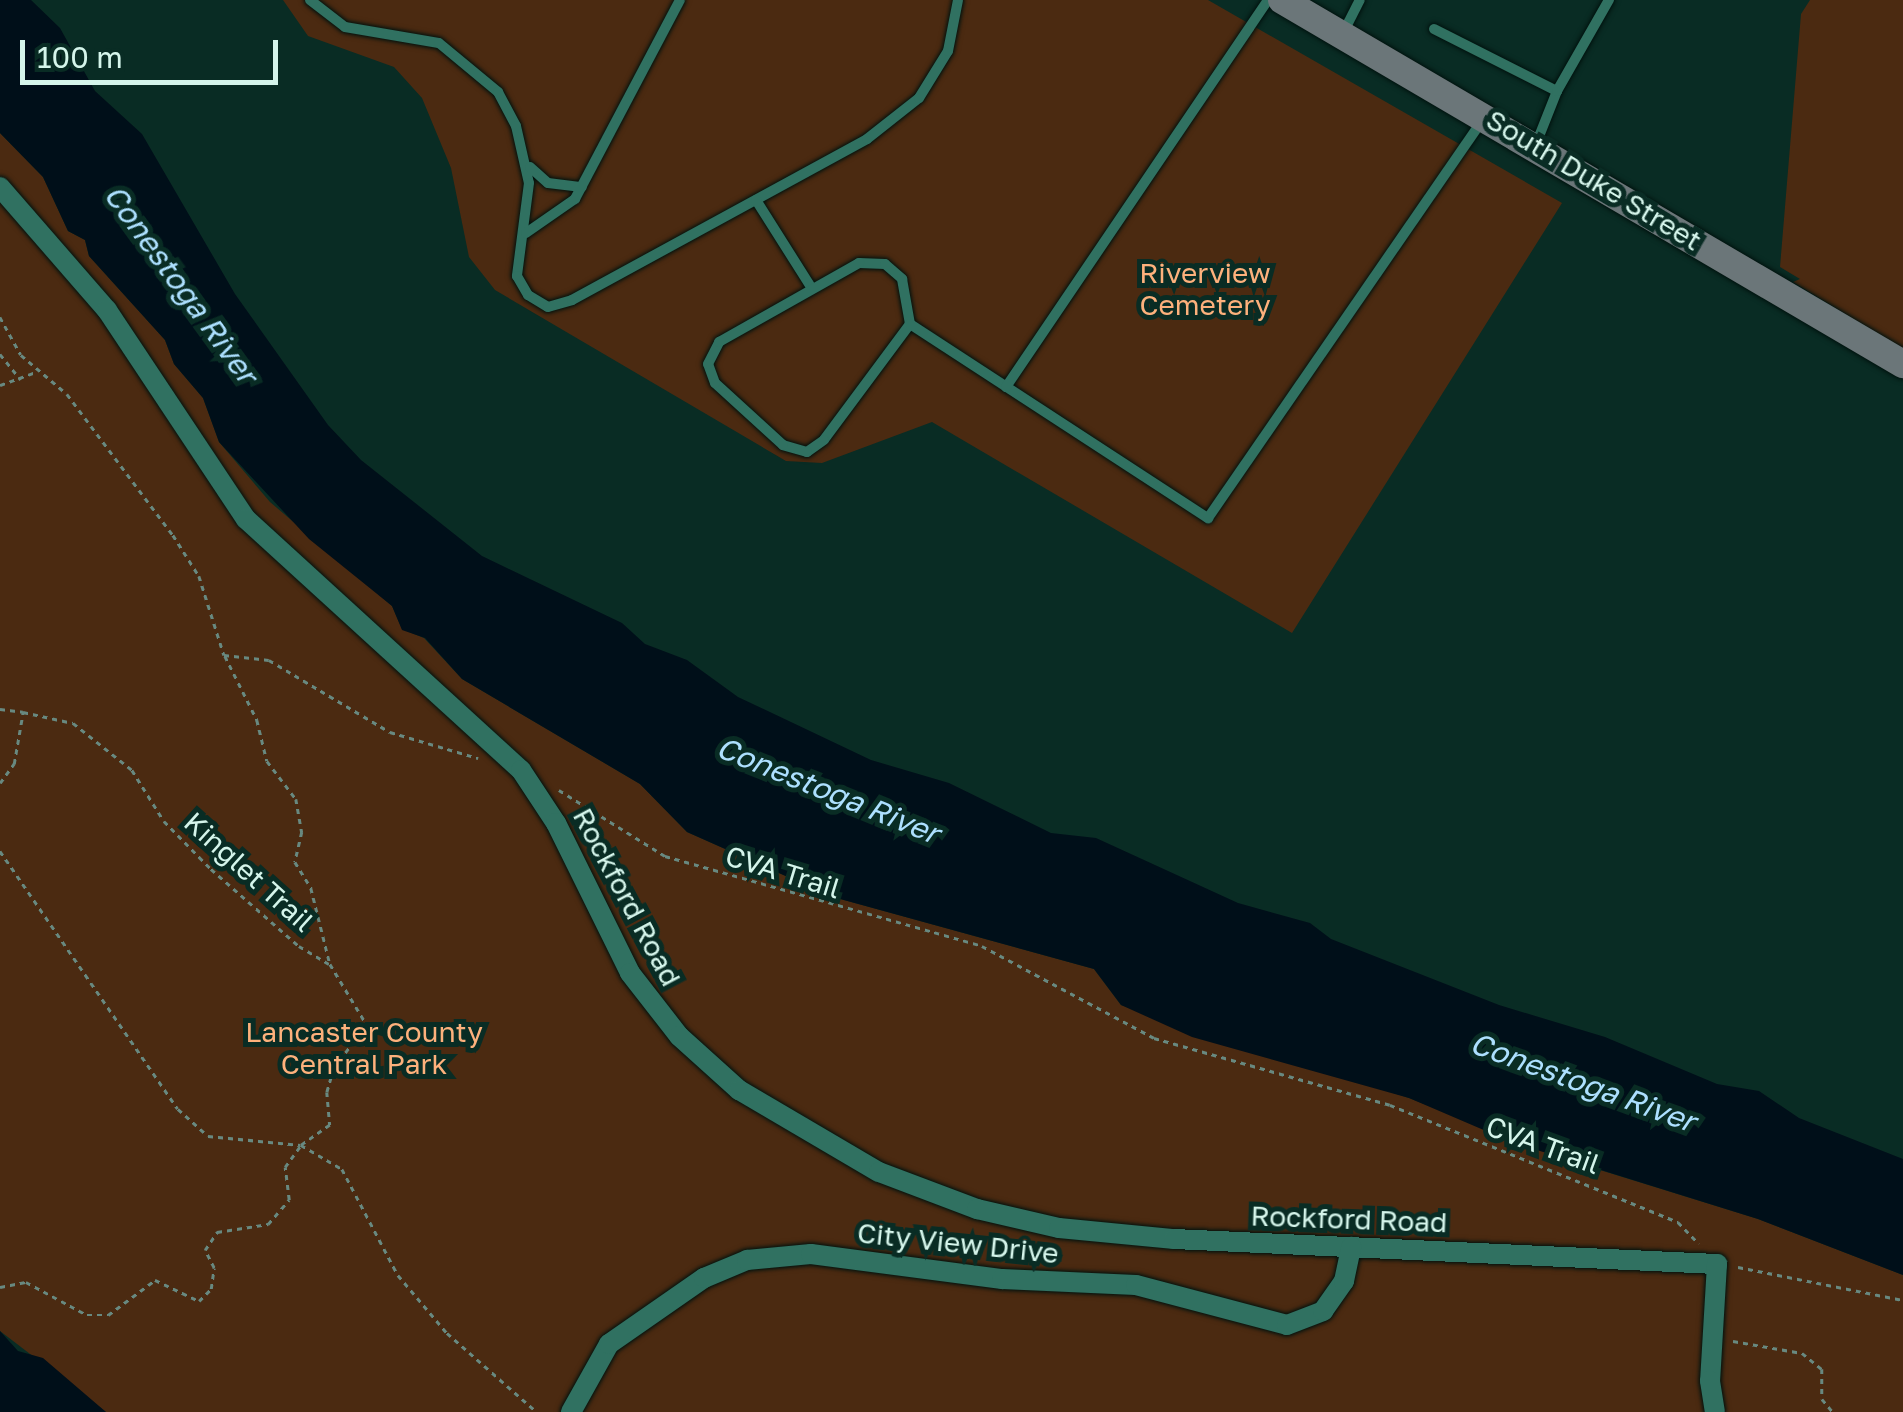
<!DOCTYPE html>
<html>
<head>
<meta charset="utf-8">
<style>
  body { margin:0 }
  #map { position:relative; width:1903px; height:1412px; overflow:hidden; background:#092c24; font-family:"Golos Text",sans-serif }
  div>[style] { position:absolute }
  [style*='--x'] { left:calc(var(--x)*1px); top:calc(var(--y)*1px); width:calc(var(--w)*1px); rotate:calc(var(--a)*1deg) }
  .green>* { inset:0; background:#4b2a11 }
  .water>* { inset:0; background:#000f19 }
  .path>* { height:2.5px; margin-top:-1.25px; transform-origin:0; background:repeating-linear-gradient(90deg,#688980 0 5px,transparent 0 10px) }
  .roads { filter:drop-shadow(0 0 2px #01120e) drop-shadow(0 0 2px #01120e) }
  .lane>* { height:10px; margin:-5px; padding:0 5px; transform-origin:5px; border-radius:5px; background:#307161 }
  .street>* { height:20px; margin:-10px; padding:0 10px; transform-origin:10px; border-radius:10px; background:#307161 }
  .secondary>* { height:28px; margin:-14px; padding:0 14px; transform-origin:14px; border-radius:14px; background:#6b7679 }
  span { translate:-50% -50%; white-space:nowrap; text-align:center; line-height:1.15; -webkit-text-stroke:10px #092c24; paint-order:stroke }
  .street-label { font-size:28px; color:#d5f5eb }
  .park-label { font-size:28px; color:#fdb17c }
  .water-label { font-size:30px; color:#ade0ff; font-style:italic }
  .scale { position:absolute; left:20px; top:40px; width:258px; height:45px; box-sizing:border-box; border:5px solid #d5f5eb; border-top:0; padding-left:12px; font-size:30px; line-height:35px; white-space:nowrap; color:#d5f5eb; -webkit-text-stroke:8px #092c24; paint-order:stroke }
</style>
</head>
<body>
<div id="map">
  <div class="green">
    <i style="clip-path:polygon(283px 0,1208px 0,1562px 203px,1292px 633px,932px 422px,822px 463px,786px 461px,495px 290px,469px 257px,451px 168px,422px 98px,394px 67px,308px 36px)"></i>
    <i style="clip-path:polygon(1810px 0,1903px 0,1903px 349px,1793px 282px,1800px 279px,1780px 267px,1801px 14px)"></i>
    <i style="clip-path:polygon(0 133px,43px 177px,68px 231px,85px 240px,89px 256px,165px 340px,174px 364px,203px 398px,219px 442px,270px 502px,392px 606px,402px 629px,424px 638px,462px 679px,640px 784px,687px 832px,833px 897px,1094px 969px,1121px 1005px,1409px 1098px,1558px 1157px,1758px 1219px,1903px 1275px,1903px 1412px,106px 1412px,0 1331px)"></i>
  </div>
  <div class="water">
    <i style="clip-path:polygon(0 0,31px 0,60px 28px,95px 91px,142px 134px,235px 294px,328px 425px,361px 460px,482px 556px,622px 623px,645px 644px,687px 660px,738px 697px,871px 760px,949px 783px,1051px 833px,1096px 838px,1238px 903px,1310px 923px,1331px 939px,1499px 1005px,1605px 1037px,1717px 1084px,1759px 1091px,1799px 1118px,1903px 1159px,1903px 1275px,1758px 1219px,1514px 1143px,1409px 1098px,1192px 1037px,1121px 1005px,1094px 969px,833px 897px,687px 832px,640px 784px,462px 679px,425px 638px,402px 630px,392px 606px,309px 539px,219px 442px,203px 398px,174px 364px,165px 340px,89px 256px,85px 240px,68px 231px,43px 177px,0 133px)"></i>
    <i style="clip-path:polygon(0 1331px,18px 1351px,43px 1358px,106px 1412px,0 1412px)"></i>
  </div>
  <div class="path">
    <i style="--x:0;--y:317;--w:43;--a:61.1"></i>
    <i style="--x:21;--y:355;--w:60;--a:40.3"></i>
    <i style="--x:67;--y:394;--w:176;--a:53.1"></i>
    <i style="--x:173;--y:535;--w:49;--a:57.6"></i>
    <i style="--x:199;--y:576;--w:83;--a:72.4"></i>
    <i style="--x:224;--y:655;--w:45;--a:6.3"></i>
    <i style="--x:269;--y:660;--w:141;--a:30.8"></i>
    <i style="--x:390;--y:732;--w:92;--a:16.5"></i>
    <i style="--x:0;--y:354;--w:33;--a:51"></i>
    <i style="--x:0;--y:385;--w:37;--a:-20"></i>
    <i style="--x:225;--y:656;--w:72;--a:63.4"></i>
    <i style="--x:257;--y:720;--w:42;--a:76.3"></i>
    <i style="--x:267;--y:761;--w:48;--a:52.7"></i>
    <i style="--x:296;--y:799;--w:34;--a:80"></i>
    <i style="--x:302;--y:832;--w:31;--a:103"></i>
    <i style="--x:295;--y:862;--w:31;--a:58"></i>
    <i style="--x:311;--y:888;--w:78;--a:76"></i>
    <i style="--x:330;--y:964;--w:71;--a:58.8"></i>
    <i style="--x:367;--y:1025;--w:54;--a:127.5"></i>
    <i style="--x:334;--y:1068;--w:25;--a:106"></i>
    <i style="--x:327;--y:1092;--w:33;--a:85"></i>
    <i style="--x:330;--y:1125;--w:35;--a:145"></i>
    <i style="--x:301;--y:1145;--w:48;--a:30.3"></i>
    <i style="--x:342;--y:1169;--w:120;--a:62.2"></i>
    <i style="--x:398;--y:1275;--w:76;--a:49.8"></i>
    <i style="--x:447;--y:1333;--w:120;--a:41.3"></i>
    <i style="--x:0;--y:709;--w:23;--a:7"></i>
    <i style="--x:0;--y:783;--w:24;--a:-54"></i>
    <i style="--x:14;--y:764;--w:53;--a:-80.2"></i>
    <i style="--x:23;--y:712;--w:51;--a:12.4"></i>
    <i style="--x:73;--y:723;--w:75;--a:38.5"></i>
    <i style="--x:132;--y:770;--w:60;--a:57.9"></i>
    <i style="--x:164;--y:821;--w:67;--a:45.6"></i>
    <i style="--x:211;--y:869;--w:117;--a:41.2"></i>
    <i style="--x:299;--y:946;--w:35;--a:31"></i>
    <i style="--x:559;--y:790;--w:125;--a:31.9"></i>
    <i style="--x:665;--y:856;--w:330;--a:15.8"></i>
    <i style="--x:982;--y:946;--w:195;--a:28.1"></i>
    <i style="--x:1154;--y:1038;--w:245;--a:15.8"></i>
    <i style="--x:1390;--y:1105;--w:311;--a:22.1"></i>
    <i style="--x:1678;--y:1222;--w:30;--a:46"></i>
    <i style="--x:0;--y:851;--w:313;--a:55.4"></i>
    <i style="--x:178;--y:1109;--w:40;--a:42"></i>
    <i style="--x:208;--y:1136;--w:93;--a:5.5"></i>
    <i style="--x:1738;--y:1267;--w:168;--a:11.3"></i>
    <i style="--x:0;--y:1287;--w:26;--a:-11"></i>
    <i style="--x:26;--y:1282;--w:69;--a:28.4"></i>
    <i style="--x:87;--y:1315;--w:21;--a:0"></i>
    <i style="--x:108;--y:1315;--w:59;--a:-36.7"></i>
    <i style="--x:155;--y:1280;--w:49;--a:25.5"></i>
    <i style="--x:199;--y:1301;--w:17;--a:-45"></i>
    <i style="--x:211;--y:1289;--w:21;--a:-82"></i>
    <i style="--x:214;--y:1268;--w:20;--a:-117"></i>
    <i style="--x:205;--y:1250;--w:22;--a:-56"></i>
    <i style="--x:217;--y:1232;--w:52;--a:-8.9"></i>
    <i style="--x:268;--y:1224;--w:32;--a:-49"></i>
    <i style="--x:289;--y:1200;--w:33;--a:-97"></i>
    <i style="--x:285;--y:1167;--w:26;--a:-54"></i>
    <i style="--x:1733;--y:1341;--w:70;--a:9.9"></i>
    <i style="--x:1802;--y:1353;--w:26;--a:39"></i>
    <i style="--x:1822;--y:1369;--w:30;--a:90"></i>
    <i style="--x:1822;--y:1399;--w:17;--a:50"></i>
  </div>
  <div class="roads">
    <div class="lane">
      <i style="--x:310;--y:0;--w:44;--a:37.6"></i>
      <i style="--x:345;--y:27;--w:95;--a:9.7"></i>
      <i style="--x:439;--y:43;--w:77;--a:39.7"></i>
      <i style="--x:498;--y:92;--w:38;--a:62"></i>
      <i style="--x:516;--y:126;--w:58;--a:77.2"></i>
      <i style="--x:529;--y:183;--w:94;--a:97.4"></i>
      <i style="--x:517;--y:276;--w:22;--a:60"></i>
      <i style="--x:528;--y:295;--w:23;--a:31"></i>
      <i style="--x:548;--y:307;--w:25;--a:-16"></i>
      <i style="--x:572;--y:300;--w:336;--a:-28.6"></i>
      <i style="--x:867;--y:139;--w:66;--a:-38.3"></i>
      <i style="--x:919;--y:98;--w:55;--a:-58.3"></i>
      <i style="--x:948;--y:51;--w:52;--a:-78.9"></i>
      <i style="--x:1434;--y:29;--w:138;--a:26.8"></i>
      <i style="--x:1557;--y:91;--w:57;--a:111.6"></i>
      <i style="--x:1343;--y:33;--w:37;--a:-63"></i>
      <i style="--x:1557;--y:91;--w:105;--a:-60.3"></i>
      <i style="--x:530;--y:167;--w:24;--a:42"></i>
      <i style="--x:548;--y:183;--w:34;--a:7"></i>
      <i style="--x:756;--y:200;--w:103;--a:57.7"></i>
      <i style="--x:526;--y:233;--w:60;--a:-34.8"></i>
      <i style="--x:575;--y:199;--w:225;--a:-62.2"></i>
      <i style="--x:859;--y:263;--w:26;--a:2"></i>
      <i style="--x:885;--y:264;--w:23;--a:41"></i>
      <i style="--x:902;--y:279;--w:46;--a:79.9"></i>
      <i style="--x:910;--y:324;--w:144;--a:126.6"></i>
      <i style="--x:824;--y:440;--w:21;--a:145"></i>
      <i style="--x:807;--y:452;--w:25;--a:-164"></i>
      <i style="--x:783;--y:445;--w:92;--a:-137.6"></i>
      <i style="--x:715;--y:383;--w:20;--a:-110"></i>
      <i style="--x:708;--y:364;--w:25;--a:-63"></i>
      <i style="--x:719;--y:342;--w:161;--a:-29.4"></i>
      <i style="--x:910;--y:324;--w:356;--a:33.1"></i>
      <i style="--x:1208;--y:518;--w:482;--a:-55.4"></i>
      <i style="--x:1006;--y:387;--w:467;--a:-55.9"></i>
    </div>
    <div class="street">
      <i style="--x:0;--y:187;--w:163;--a:49"></i>
      <i style="--x:107;--y:310;--w:251;--a:56.4"></i>
      <i style="--x:246;--y:519;--w:372;--a:42.4"></i>
      <i style="--x:521;--y:770;--w:64;--a:56.6"></i>
      <i style="--x:556;--y:823;--w:167;--a:63.7"></i>
      <i style="--x:630;--y:973;--w:80;--a:52.1"></i>
      <i style="--x:679;--y:1036;--w:81;--a:42"></i>
      <i style="--x:739;--y:1090;--w:162;--a:30.4"></i>
      <i style="--x:879;--y:1172;--w:105;--a:20.7"></i>
      <i style="--x:977;--y:1209;--w:84;--a:13"></i>
      <i style="--x:1059;--y:1228;--w:116;--a:5.5"></i>
      <i style="--x:1174;--y:1239;--w:544;--a:2.64"></i>
      <i style="--x:1717;--y:1264;--w:117;--a:93.4"></i>
      <i style="--x:1710;--y:1381;--w:31;--a:81"></i>
      <i style="--x:571;--y:1412;--w:78;--a:-60.8"></i>
      <i style="--x:609;--y:1344;--w:116;--a:-34.8"></i>
      <i style="--x:704;--y:1278;--w:47;--a:-22.7"></i>
      <i style="--x:747;--y:1260;--w:64;--a:-5.4"></i>
      <i style="--x:811;--y:1254;--w:193;--a:7.5"></i>
      <i style="--x:1002;--y:1279;--w:134;--a:2.6"></i>
      <i style="--x:1136;--y:1285;--w:156;--a:14.8"></i>
      <i style="--x:1287;--y:1325;--w:39;--a:-21"></i>
      <i style="--x:1323;--y:1311;--w:37;--a:-55"></i>
      <i style="--x:1344;--y:1281;--w:35;--a:-78"></i>
    </div>
    <div class="secondary">
      <i style="--x:1282;--y:0;--w:720;--a:30.38"></i>
    </div>
  </div>
  <div class="street-label">
    <span style="left:1594px;top:180px;rotate:31deg">South Duke Street</span>
    <span style="left:249px;top:872px;rotate:42deg">Kinglet Trail</span>
    <span style="left:783px;top:872px;rotate:17deg">CVA Trail</span>
    <span style="left:627px;top:897px;rotate:62deg">Rockford Road</span>
    <span style="left:1543px;top:1145px;rotate:20deg">CVA Trail</span>
    <span style="left:1349px;top:1219px;rotate:2deg">Rockford Road</span>
    <span style="left:958px;top:1243px;rotate:6deg">City View Drive</span>
  </div>
  <div class="park-label">
    <span style="left:1205px;top:289px">Riverview<br>Cemetery</span>
    <span style="left:364px;top:1048px">Lancaster County<br>Central Park</span>
  </div>
  <div class="water-label">
    <span style="left:181px;top:284px;rotate:54deg">Conestoga River</span>
    <span style="left:828px;top:790px;rotate:22deg">Conestoga River</span>
    <span style="left:1583px;top:1082px;rotate:20deg">Conestoga River</span>
  </div>
  <div class="scale">100 m</div>
</div>
</body>
</html>
